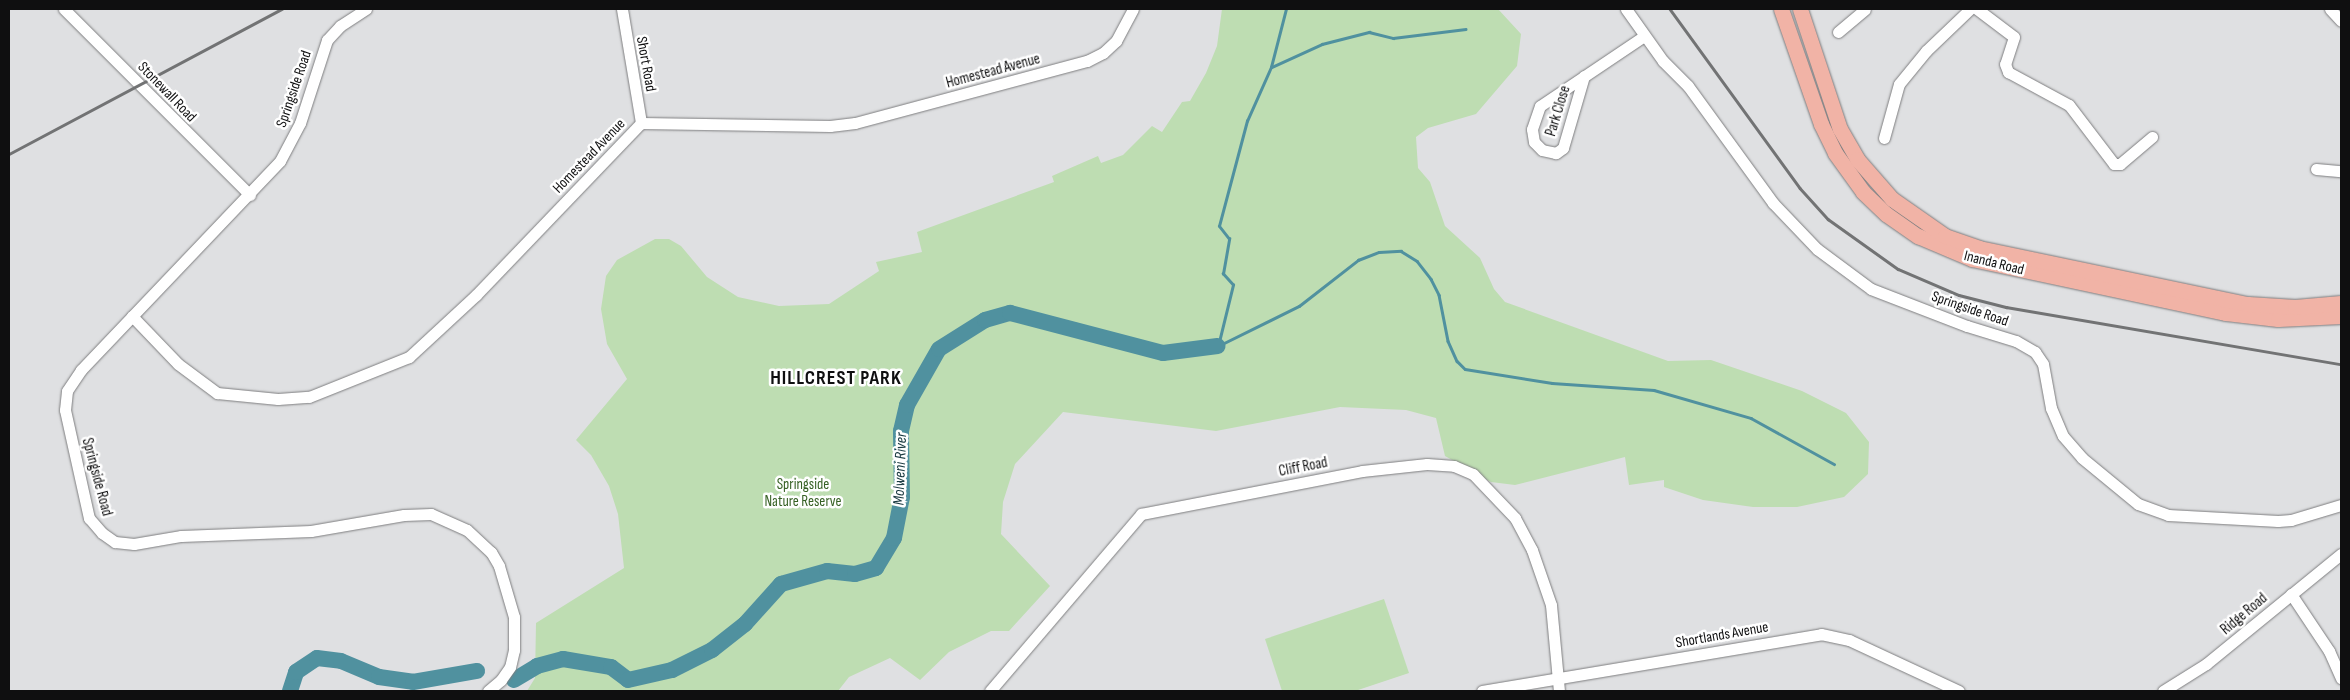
<!DOCTYPE html>
<html>
<head>
<meta charset="utf-8">
<style>
  body { margin:0 }
  #map { position:relative; width:2350px; height:700px; overflow:hidden; background:#dfe0e2; font-family:"Sofia Sans Condensed",sans-serif }
  div>[style] { position:absolute }
  [style*='--x'] { left:calc(var(--x)*1px); top:calc(var(--y)*1px); width:calc(var(--w)*1px); rotate:calc(var(--a)*1deg) }
  .green>* { inset:0; background:#beddb2 }
  .stream>* { height:2.5px; margin:-1.25px; padding:0 1.25px; transform-origin:1.25px; border-radius:1.25px; background:#50919f }
  .river>* { height:16px; margin:-8px; padding:0 8px; transform-origin:8px; border-radius:8px; background:#50919f }
  .roads { filter:drop-shadow(0 0 1px #7d7d7f) drop-shadow(0 0 1px #7d7d7f) }
  .minor>* { height:11px; margin:-5.5px; padding:0 5.5px; transform-origin:5.5px; border-radius:5.5px; background:#fff }
  .major>* { height:15px; margin:-7.5px; padding:0 7.5px; transform-origin:7.5px; border-radius:7.5px; background:#f1b3a6 }
  .rail>* { height:2.5px; margin:-1.25px; padding:0 1.25px; transform-origin:1.25px; border-radius:1.25px; background:#727374 }
  span { translate:-50% -50%; white-space:nowrap; text-align:center; line-height:1.15; -webkit-text-stroke:5px #fff; paint-order:stroke }
  .street-label { font-size:15px; color:#0f0f10 }
  .park-label { font-size:15px; color:#376125 }
  .water-label { font-size:16px; color:#1a3a41; font-style:italic }
  .district-label { font-size:20px; color:#0f0f10; font-weight:700; letter-spacing:1px }
  .frame { position:absolute; inset:0; border:10px solid #0f0f10; pointer-events:none }
</style>
</head>
<body>
<div id="map">
  <div class="green">
    <i style="clip-path:polygon(1222px 9px,1498px 9px,1521px 34px,1517px 66px,1476px 114px,1428px 128px,1416px 137px,1418px 168px,1430px 182px,1445px 226px,1480px 258px,1494px 289px,1505px 302px,1668px 361px,1711px 360px,1802px 391px,1846px 413px,1869px 442px,1868px 474px,1844px 497px,1797px 507px,1753px 507px,1703px 500px,1664px 487px,1664px 480px,1629px 485px,1625px 457px,1515px 485px,1491px 482px,1445px 456px,1436px 418px,1406px 410px,1340px 407px,1216px 431px,1063px 412px,1015px 464px,1003px 502px,1001px 534px,1050px 586px,1009px 631px,991px 631px,949px 652px,920px 680px,890px 658px,849px 677px,838px 691px,527px 691px,535px 678px,536px 623px,624px 568px,618px 514px,609px 486px,591px 455px,576px 440px,627px 379px,607px 344px,601px 309px,606px 276px,617px 260px,655px 239px,669px 239px,681px 246px,707px 277px,738px 297px,779px 306px,829px 304px,879px 271px,876px 262px,922px 252px,917px 232px,1054px 182px,1052px 176px,1098px 156px,1101px 163px,1123px 155px,1152px 126px,1162px 132px,1182px 102px,1190px 101px,1206px 73px,1217px 46px)"></i>
    <i style="clip-path:polygon(1384px 599px,1409px 673px,1355px 691px,1282px 691px,1265px 639px)"></i>
  </div>
  <div class="stream">
    <i style="--x:1272;--y:67;--w:55;--a:-24.7"></i>
    <i style="--x:1322;--y:44;--w:49;--a:-14.3"></i>
    <i style="--x:1369;--y:32;--w:25;--a:14"></i>
    <i style="--x:1393;--y:38;--w:73;--a:-7.1"></i>
    <i style="--x:1218;--y:346;--w:90;--a:-26.3"></i>
    <i style="--x:1299;--y:306;--w:75;--a:-37.9"></i>
    <i style="--x:1358;--y:260;--w:22;--a:-21"></i>
    <i style="--x:1379;--y:252;--w:22;--a:-3"></i>
    <i style="--x:1401;--y:251;--w:19;--a:32"></i>
    <i style="--x:1417;--y:261;--w:23;--a:52"></i>
    <i style="--x:1431;--y:279;--w:18;--a:63"></i>
    <i style="--x:1439;--y:295;--w:47;--a:78.9"></i>
    <i style="--x:1448;--y:341;--w:22;--a:66"></i>
    <i style="--x:1457;--y:361;--w:11;--a:45"></i>
    <i style="--x:1465;--y:369;--w:88;--a:9.1"></i>
    <i style="--x:1552;--y:383;--w:102;--a:3.9"></i>
    <i style="--x:1654;--y:390;--w:101;--a:16.1"></i>
    <i style="--x:1751;--y:418;--w:95;--a:29"></i>
    <i style="--x:1218;--y:346;--w:63;--a:-76.2"></i>
    <i style="--x:1233;--y:285;--w:15;--a:-132"></i>
    <i style="--x:1223;--y:274;--w:36;--a:-80"></i>
    <i style="--x:1229;--y:239;--w:16;--a:-128"></i>
    <i style="--x:1219;--y:226;--w:109;--a:-75.1"></i>
    <i style="--x:1247;--y:121;--w:59;--a:-66"></i>
    <i style="--x:1271;--y:67;--w:60;--a:-75.5"></i>
  </div>
  <div class="river">
    <i style="--x:514;--y:680;--w:27;--a:-31"></i>
    <i style="--x:537;--y:666;--w:27;--a:-15"></i>
    <i style="--x:563;--y:659;--w:49;--a:9.5"></i>
    <i style="--x:611;--y:667;--w:21;--a:37"></i>
    <i style="--x:628;--y:680;--w:45;--a:-12.8"></i>
    <i style="--x:672;--y:670;--w:45;--a:-26.6"></i>
    <i style="--x:712;--y:650;--w:42;--a:-38.2"></i>
    <i style="--x:745;--y:624;--w:54;--a:-48"></i>
    <i style="--x:781;--y:584;--w:48;--a:-15.8"></i>
    <i style="--x:827;--y:571;--w:28;--a:6"></i>
    <i style="--x:855;--y:574;--w:22;--a:-16"></i>
    <i style="--x:876;--y:568;--w:35;--a:-59"></i>
    <i style="--x:894;--y:538;--w:42;--a:-79"></i>
    <i style="--x:902;--y:497;--w:66;--a:-90.9"></i>
    <i style="--x:901;--y:431;--w:27;--a:-77"></i>
    <i style="--x:907;--y:405;--w:64;--a:-60.3"></i>
    <i style="--x:939;--y:349;--w:54;--a:-32.2"></i>
    <i style="--x:985;--y:320;--w:26;--a:-16"></i>
    <i style="--x:1010;--y:313;--w:158;--a:14.7"></i>
    <i style="--x:1163;--y:353;--w:55;--a:-7.3"></i>
    <i style="--x:290;--y:691;--w:20;--a:-72"></i>
    <i style="--x:296;--y:672;--w:25;--a:-34"></i>
    <i style="--x:317;--y:658;--w:24;--a:7"></i>
    <i style="--x:341;--y:661;--w:41;--a:22.8"></i>
    <i style="--x:379;--y:677;--w:34;--a:8"></i>
    <i style="--x:413;--y:682;--w:65;--a:-9.8"></i>
  </div>
  <div class="roads">
    <div class="minor">
      <i style="--x:64;--y:9;--w:263;--a:45"></i>
      <i style="--x:366;--y:9;--w:31;--a:147"></i>
      <i style="--x:340;--y:26;--w:19;--a:133"></i>
      <i style="--x:327;--y:40;--w:87;--a:108"></i>
      <i style="--x:300;--y:123;--w:43;--a:117.8"></i>
      <i style="--x:280;--y:161;--w:289;--a:133.6"></i>
      <i style="--x:81;--y:370;--w:25;--a:124"></i>
      <i style="--x:67;--y:391;--w:19;--a:96"></i>
      <i style="--x:65;--y:410;--w:111;--a:77.5"></i>
      <i style="--x:89;--y:518;--w:20;--a:49"></i>
      <i style="--x:102;--y:533;--w:16;--a:35"></i>
      <i style="--x:115;--y:542;--w:19;--a:6"></i>
      <i style="--x:134;--y:544;--w:48;--a:-9.7"></i>
      <i style="--x:181;--y:536;--w:130;--a:-2.2"></i>
      <i style="--x:311;--y:531;--w:94;--a:-9.8"></i>
      <i style="--x:404;--y:515;--w:27;--a:-2"></i>
      <i style="--x:431;--y:514;--w:39;--a:24"></i>
      <i style="--x:467;--y:530;--w:33;--a:43"></i>
      <i style="--x:491;--y:552;--w:16;--a:60"></i>
      <i style="--x:499;--y:566;--w:53;--a:73.6"></i>
      <i style="--x:514;--y:617;--w:33;--a:90"></i>
      <i style="--x:514;--y:650;--w:17;--a:103"></i>
      <i style="--x:510;--y:667;--w:16;--a:125"></i>
      <i style="--x:501;--y:680;--w:17;--a:140"></i>
      <i style="--x:622;--y:9;--w:116;--a:80.5"></i>
      <i style="--x:1626;--y:9;--w:64;--a:54.6"></i>
      <i style="--x:1663;--y:61;--w:35;--a:45"></i>
      <i style="--x:1688;--y:86;--w:145;--a:54"></i>
      <i style="--x:1773;--y:203;--w:64;--a:46.3"></i>
      <i style="--x:1817;--y:249;--w:67;--a:36.5"></i>
      <i style="--x:1871;--y:289;--w:103;--a:21.1"></i>
      <i style="--x:1967;--y:326;--w:51;--a:17"></i>
      <i style="--x:2016;--y:341;--w:22;--a:30"></i>
      <i style="--x:2035;--y:352;--w:14;--a:56"></i>
      <i style="--x:2043;--y:364;--w:45;--a:79.7"></i>
      <i style="--x:2051;--y:408;--w:30;--a:67"></i>
      <i style="--x:2063;--y:436;--w:29;--a:49"></i>
      <i style="--x:2082;--y:458;--w:72;--a:39.4"></i>
      <i style="--x:2138;--y:504;--w:32;--a:20"></i>
      <i style="--x:2168;--y:515;--w:110;--a:3.1"></i>
      <i style="--x:2278;--y:521;--w:13;--a:-4"></i>
      <i style="--x:2291;--y:520;--w:52;--a:-16.7"></i>
      <i style="--x:1977;--y:9;--w:46;--a:37.1"></i>
      <i style="--x:2014;--y:37;--w:28;--a:108"></i>
      <i style="--x:2005;--y:64;--w:9;--a:69"></i>
      <i style="--x:2008;--y:72;--w:69;--a:28.4"></i>
      <i style="--x:2069;--y:105;--w:74;--a:52.7"></i>
      <i style="--x:2114;--y:164;--w:6;--a:0"></i>
      <i style="--x:2120;--y:164;--w:42;--a:-40.2"></i>
      <i style="--x:2330;--y:9;--w:16;--a:47"></i>
      <i style="--x:1838;--y:32;--w:35;--a:-40"></i>
      <i style="--x:1584;--y:76;--w:75;--a:106.3"></i>
      <i style="--x:1563;--y:148;--w:9;--a:144"></i>
      <i style="--x:1556;--y:153;--w:14;--a:-168"></i>
      <i style="--x:1542;--y:150;--w:11;--a:-135"></i>
      <i style="--x:1534;--y:142;--w:13;--a:-99"></i>
      <i style="--x:1532;--y:129;--w:24;--a:-71"></i>
      <i style="--x:1540;--y:106;--w:125;--a:-33.9"></i>
      <i style="--x:1884;--y:138;--w:56;--a:-74.5"></i>
      <i style="--x:1899;--y:84;--w:43;--a:-50.7"></i>
      <i style="--x:1926;--y:51;--w:61;--a:-43.7"></i>
      <i style="--x:2316;--y:169;--w:25;--a:5"></i>
      <i style="--x:132;--y:316;--w:66;--a:46.2"></i>
      <i style="--x:178;--y:364;--w:49;--a:36.6"></i>
      <i style="--x:217;--y:393;--w:61;--a:5.6"></i>
      <i style="--x:278;--y:399;--w:31;--a:-4"></i>
      <i style="--x:309;--y:397;--w:108;--a:-21.8"></i>
      <i style="--x:409;--y:357;--w:91;--a:-42.8"></i>
      <i style="--x:476;--y:295;--w:238;--a:-46.2"></i>
      <i style="--x:641;--y:123;--w:189;--a:0.9"></i>
      <i style="--x:830;--y:126;--w:25;--a:-7"></i>
      <i style="--x:855;--y:123;--w:240;--a:-15"></i>
      <i style="--x:1087;--y:61;--w:18;--a:-27"></i>
      <i style="--x:1103;--y:53;--w:18;--a:-43"></i>
      <i style="--x:1116;--y:41;--w:36;--a:-62"></i>
      <i style="--x:2291;--y:594;--w:69;--a:56.3"></i>
      <i style="--x:2329;--y:651;--w:30;--a:66"></i>
      <i style="--x:990;--y:691;--w:233;--a:-49.5"></i>
      <i style="--x:1141;--y:514;--w:225;--a:-11"></i>
      <i style="--x:1362;--y:471;--w:65;--a:-6.1"></i>
      <i style="--x:1427;--y:464;--w:27;--a:4"></i>
      <i style="--x:1454;--y:466;--w:21;--a:23"></i>
      <i style="--x:1473;--y:474;--w:61;--a:46.3"></i>
      <i style="--x:1515;--y:518;--w:36;--a:62"></i>
      <i style="--x:1532;--y:550;--w:58;--a:70.9"></i>
      <i style="--x:1551;--y:605;--w:86;--a:84.7"></i>
      <i style="--x:1482;--y:691;--w:344;--a:-9.5"></i>
      <i style="--x:1821;--y:634;--w:29;--a:12"></i>
      <i style="--x:1849;--y:640;--w:121;--a:24.9"></i>
      <i style="--x:2163;--y:691;--w:51;--a:-32.1"></i>
      <i style="--x:2206;--y:664;--w:174;--a:-39.2"></i>
    </div>
    <div class="major">
      <i style="--x:1781;--y:9;--w:122;--a:70.8"></i>
      <i style="--x:1821;--y:124;--w:32;--a:64"></i>
      <i style="--x:1835;--y:153;--w:48;--a:54.3"></i>
      <i style="--x:1863;--y:192;--w:32;--a:44"></i>
      <i style="--x:1886;--y:214;--w:39;--a:35"></i>
      <i style="--x:1918;--y:236;--w:59;--a:23.1"></i>
      <i style="--x:1972;--y:259;--w:260;--a:12"></i>
      <i style="--x:2226;--y:313;--w:52;--a:6.6"></i>
      <i style="--x:2278;--y:319;--w:63;--a:-2.7"></i>
      <i style="--x:1800;--y:9;--w:126;--a:71.6"></i>
      <i style="--x:1840;--y:129;--w:34;--a:60"></i>
      <i style="--x:1857;--y:159;--w:53;--a:48.8"></i>
      <i style="--x:1892;--y:199;--w:65;--a:34.9"></i>
      <i style="--x:1945;--y:236;--w:36;--a:19"></i>
      <i style="--x:1979;--y:248;--w:275;--a:11.8"></i>
      <i style="--x:2248;--y:304;--w:47;--a:3.7"></i>
      <i style="--x:2295;--y:307;--w:46;--a:-5"></i>
    </div>
  </div>
  <div class="rail">
    <i style="--x:1670;--y:9;--w:221;--a:54"></i>
    <i style="--x:1800;--y:188;--w:42;--a:47.9"></i>
    <i style="--x:1828;--y:219;--w:86;--a:35.5"></i>
    <i style="--x:1898;--y:269;--w:66;--a:23.1"></i>
    <i style="--x:1959;--y:295;--w:49;--a:14.3"></i>
    <i style="--x:2006;--y:307;--w:340;--a:9.7"></i>
    <i style="--x:9;--y:154;--w:309;--a:-28"></i>
  </div>
  <div class="street-label">
    <span style="left:646px;top:64px;rotate:80deg">Short Road</span>
    <span style="left:993px;top:71px;rotate:-15deg">Homestead Avenue</span>
    <span style="left:294px;top:89px;rotate:-71deg">Springside Road</span>
    <span style="left:167px;top:92px;rotate:46deg">Stonewall Road</span>
    <span style="left:1558px;top:111px;rotate:-73deg">Park Close</span>
    <span style="left:589px;top:156px;rotate:-46deg">Homestead Avenue</span>
    <span style="left:1994px;top:263px;rotate:14deg">Inanda Road</span>
    <span style="left:1970px;top:309px;rotate:19deg">Springside Road</span>
    <span style="left:1303px;top:467px;rotate:-11deg">Cliff Road</span>
    <span style="left:97px;top:477px;rotate:75deg">Springside Road</span>
    <span style="left:2244px;top:614px;rotate:-40deg">Ridge Road</span>
    <span style="left:1722px;top:635px;rotate:-10deg">Shortlands Avenue</span>
  </div>
  <div class="park-label">
    <span style="left:803px;top:493px">Springside<br>Nature Reserve</span>
  </div>
  <div class="water-label">
    <span style="left:901px;top:469px;rotate:-88deg">Molweni River</span>
  </div>
  <div class="district-label">
    <span style="left:836px;top:378px">HILLCREST PARK</span>
  </div>
  <div class="frame"></div>
</div>
</body>
</html>
